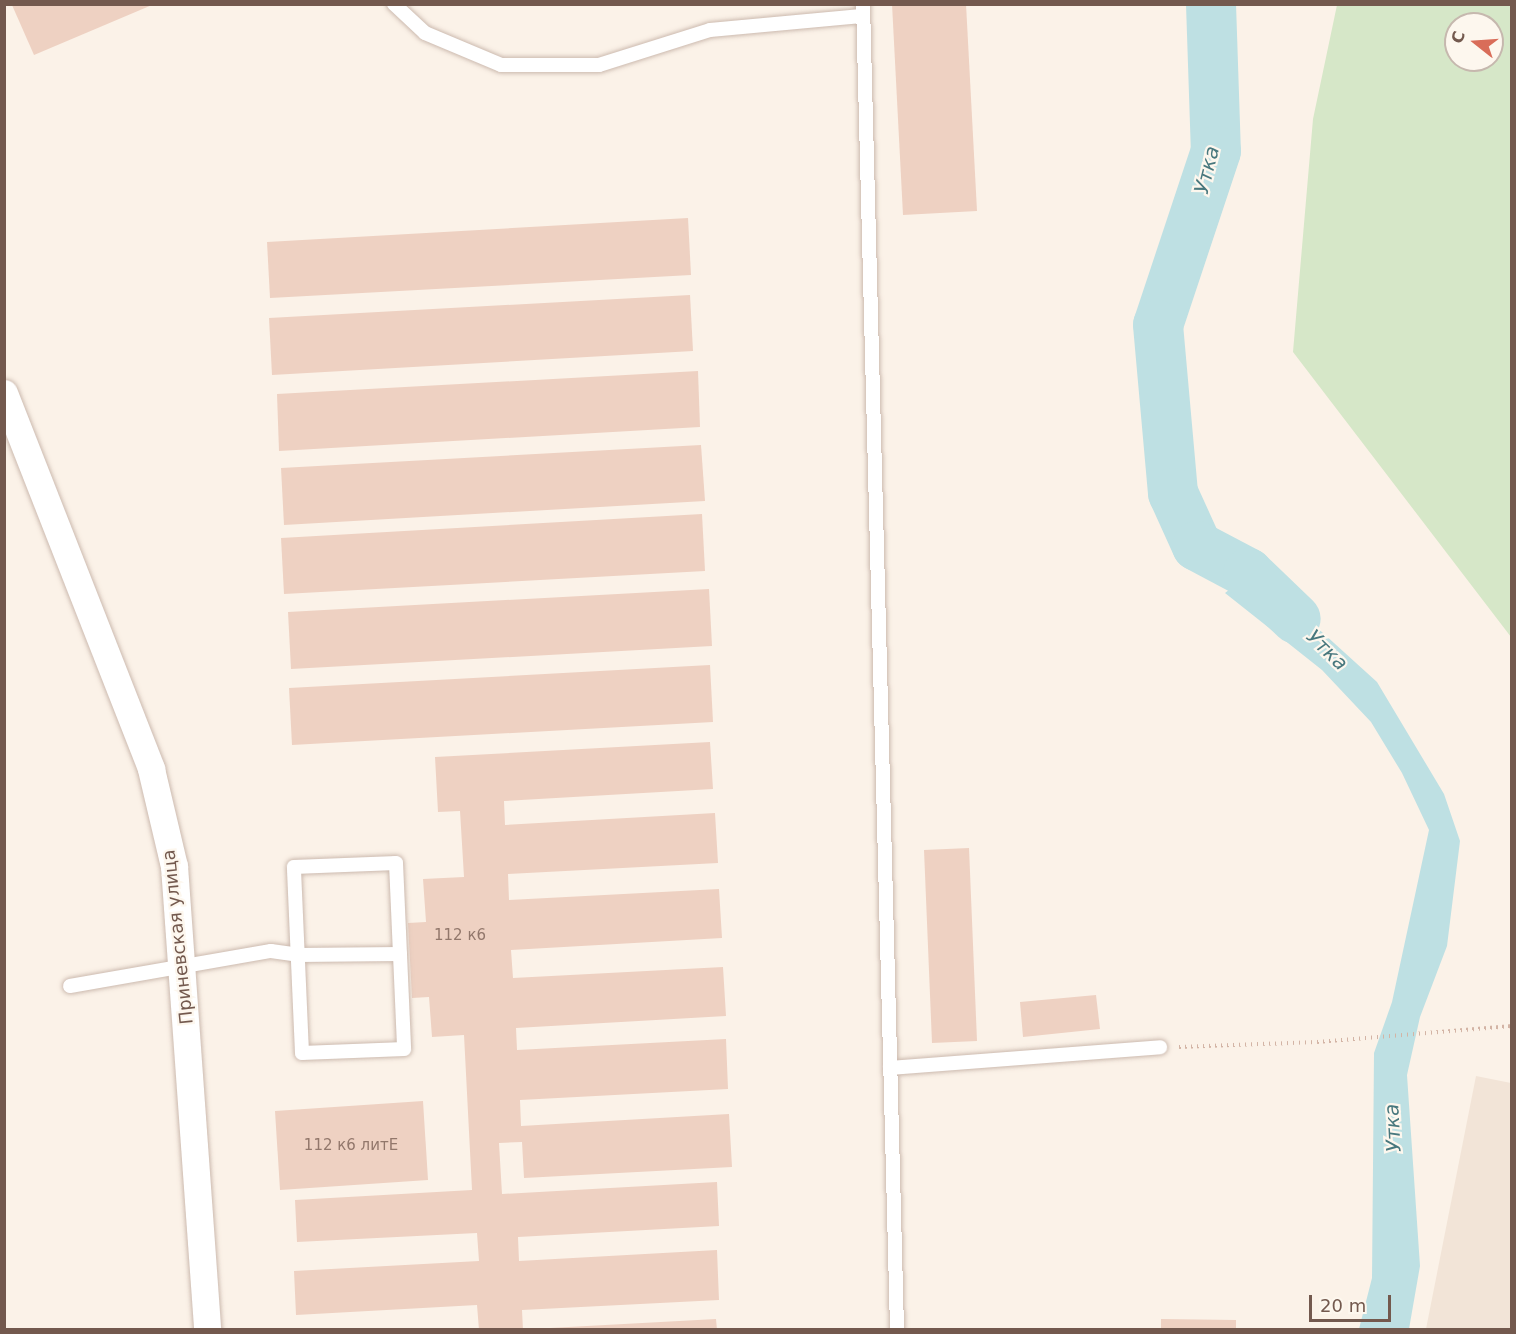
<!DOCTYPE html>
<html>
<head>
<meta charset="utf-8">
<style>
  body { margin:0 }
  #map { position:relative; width:1516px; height:1334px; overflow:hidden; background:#fbf2e8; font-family:"DejaVu Sans",sans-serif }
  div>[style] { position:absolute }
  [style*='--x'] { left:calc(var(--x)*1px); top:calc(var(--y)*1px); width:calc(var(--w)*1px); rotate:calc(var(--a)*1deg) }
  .residential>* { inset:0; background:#f2e4d7 }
  .green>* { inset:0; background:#d6e7c8 }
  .water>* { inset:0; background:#bee0e3 }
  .river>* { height:50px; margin:-25px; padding:0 25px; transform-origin:25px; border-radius:25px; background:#bee0e3 }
  .building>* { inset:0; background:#eed1c2 }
  .path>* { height:4px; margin-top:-2px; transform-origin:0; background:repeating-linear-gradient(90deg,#d3b4a5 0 1.5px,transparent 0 6px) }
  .roads { filter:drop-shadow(0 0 2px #ccbaaf) drop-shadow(0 0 2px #ccbaaf) }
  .service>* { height:14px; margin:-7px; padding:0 7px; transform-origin:7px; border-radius:7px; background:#fff }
  .minor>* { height:27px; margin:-13.5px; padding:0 13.5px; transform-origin:13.5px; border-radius:13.5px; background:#fff }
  span { translate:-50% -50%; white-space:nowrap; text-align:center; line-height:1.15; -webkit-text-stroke:4.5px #fdf7ee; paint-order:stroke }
  .number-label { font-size:15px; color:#92776b }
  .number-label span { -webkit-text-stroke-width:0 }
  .street-label { font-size:18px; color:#73594e }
  .water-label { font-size:20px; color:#47777d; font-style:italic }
  .frame { position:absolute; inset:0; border:6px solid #73594e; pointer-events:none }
  .north { position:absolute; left:1444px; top:12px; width:60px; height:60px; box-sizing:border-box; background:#fdf7ee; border:2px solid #c6b8ae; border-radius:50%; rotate:287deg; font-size:16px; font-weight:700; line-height:24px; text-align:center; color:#73594e }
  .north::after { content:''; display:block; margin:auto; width:21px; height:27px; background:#d96d59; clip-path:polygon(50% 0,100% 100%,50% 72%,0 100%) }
  .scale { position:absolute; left:1309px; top:1295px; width:82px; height:27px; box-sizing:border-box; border:3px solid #73594e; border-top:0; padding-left:8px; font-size:18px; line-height:21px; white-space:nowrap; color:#73594e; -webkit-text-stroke:4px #fdf7ee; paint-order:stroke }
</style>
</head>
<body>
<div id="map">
  <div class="residential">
    <i style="clip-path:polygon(1476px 1076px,1511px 1083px,1511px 1329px,1426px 1329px)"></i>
  </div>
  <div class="green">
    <i style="clip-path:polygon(evenodd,1337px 5px,1511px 5px,1511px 637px,1293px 352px,1313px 119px,1337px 5px,1456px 24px,1492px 24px,1492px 60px,1456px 60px,1456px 24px)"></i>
  </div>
  <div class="water">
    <i style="clip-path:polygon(1260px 566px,1302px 614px,1377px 682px,1444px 794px,1460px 841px,1447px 946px,1420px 1017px,1407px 1075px,1420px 1266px,1409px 1329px,1359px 1329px,1372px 1278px,1374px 1053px,1392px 1002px,1429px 830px,1402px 773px,1371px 722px,1322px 670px,1225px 593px)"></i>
  </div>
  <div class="river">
    <i style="--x:1211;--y:4;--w:147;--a:88.1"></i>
    <i style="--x:1216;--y:151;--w:183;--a:108.4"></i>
    <i style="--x:1158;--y:325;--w:169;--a:84.9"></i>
    <i style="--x:1173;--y:493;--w:58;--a:65.6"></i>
    <i style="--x:1197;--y:546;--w:58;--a:27.9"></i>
    <i style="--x:1248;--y:573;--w:66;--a:43.8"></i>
  </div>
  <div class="building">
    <i style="clip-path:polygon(892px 4px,966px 4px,977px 211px,903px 215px)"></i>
    <i style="clip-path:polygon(12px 5px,152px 5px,34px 55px)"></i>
    <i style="clip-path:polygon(688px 218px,691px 275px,270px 298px,267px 242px)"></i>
    <i style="clip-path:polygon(690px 295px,693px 351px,272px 375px,269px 318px)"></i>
    <i style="clip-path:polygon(698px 371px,700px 427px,279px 451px,277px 394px)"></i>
    <i style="clip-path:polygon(701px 445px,705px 501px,284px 525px,281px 468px)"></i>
    <i style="clip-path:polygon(702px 514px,705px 571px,284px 594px,281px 538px)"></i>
    <i style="clip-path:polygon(709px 589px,712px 646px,291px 669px,288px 612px)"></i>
    <i style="clip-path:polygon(710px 665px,713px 722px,292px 745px,289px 688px)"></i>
    <i style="clip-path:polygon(710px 742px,713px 789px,504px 801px,505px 825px,715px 813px,718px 863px,508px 874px,509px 900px,719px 889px,722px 938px,511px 950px,513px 978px,723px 967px,726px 1016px,516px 1028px,517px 1050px,726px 1039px,728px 1089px,520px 1100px,521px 1126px,729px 1114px,732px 1167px,524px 1178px,522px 1142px,499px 1143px,502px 1194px,717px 1182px,719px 1226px,518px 1237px,519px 1261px,717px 1250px,719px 1300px,522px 1310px,523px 1330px,479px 1330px,477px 1305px,296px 1315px,294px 1271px,479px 1261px,477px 1233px,297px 1242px,295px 1200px,472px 1190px,464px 1035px,432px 1037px,429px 997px,412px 998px,408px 923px,426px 922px,423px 879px,464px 877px,460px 811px,438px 812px,435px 757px)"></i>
    <i style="clip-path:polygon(969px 848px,977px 1041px,932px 1043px,924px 850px)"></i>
    <i style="clip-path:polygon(1096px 995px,1100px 1029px,1023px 1037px,1020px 1002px)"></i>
    <i style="clip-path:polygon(423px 1101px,428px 1180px,280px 1190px,275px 1111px)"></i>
    <i style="clip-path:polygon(716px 1319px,717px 1330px,550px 1330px,550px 1328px)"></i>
    <i style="clip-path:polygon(1161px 1319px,1236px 1320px,1236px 1330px,1161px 1330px)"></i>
  </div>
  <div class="path">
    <i style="--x:1179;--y:1047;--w:138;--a:-2.1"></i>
    <i style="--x:1317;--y:1042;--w:196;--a:-4.7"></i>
  </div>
  <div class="roads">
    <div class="service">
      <i style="--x:394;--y:4;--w:42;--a:43.1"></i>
      <i style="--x:425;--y:33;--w:82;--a:22.8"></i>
      <i style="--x:501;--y:65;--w:98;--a:0"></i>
      <i style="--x:599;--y:65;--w:116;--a:-17.5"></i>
      <i style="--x:710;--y:30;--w:152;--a:-5.3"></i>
      <i style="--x:863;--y:4;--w:1326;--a:88.53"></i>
      <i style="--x:396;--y:863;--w:186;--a:87.5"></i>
      <i style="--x:404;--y:1049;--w:102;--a:177.8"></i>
      <i style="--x:302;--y:1053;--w:186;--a:-92.5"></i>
      <i style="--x:294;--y:867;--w:102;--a:-2.2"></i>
      <i style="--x:70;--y:986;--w:204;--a:-9.9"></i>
      <i style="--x:271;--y:951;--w:27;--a:8"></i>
      <i style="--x:298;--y:955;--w:102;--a:-0.6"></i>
      <i style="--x:890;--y:1068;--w:271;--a:-4.4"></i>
    </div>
    <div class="minor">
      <i style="--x:4;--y:393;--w:404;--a:68.6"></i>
      <i style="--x:151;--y:769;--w:100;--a:76.7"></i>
      <i style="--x:174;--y:866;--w:465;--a:85.9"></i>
    </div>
  </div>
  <div class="number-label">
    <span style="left:460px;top:936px">112 к6</span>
    <span style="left:351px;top:1146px">112 к6 литЕ</span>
  </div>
  <div class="street-label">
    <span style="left:178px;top:937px;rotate:-96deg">Приневская улица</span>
  </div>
  <div class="water-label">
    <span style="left:1207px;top:170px;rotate:-76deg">Утка</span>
    <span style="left:1327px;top:650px;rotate:44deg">Утка</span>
    <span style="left:1393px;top:1128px;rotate:-93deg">Утка</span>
  </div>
  <div class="frame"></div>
  <div class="north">С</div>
  <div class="scale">20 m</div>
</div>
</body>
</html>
